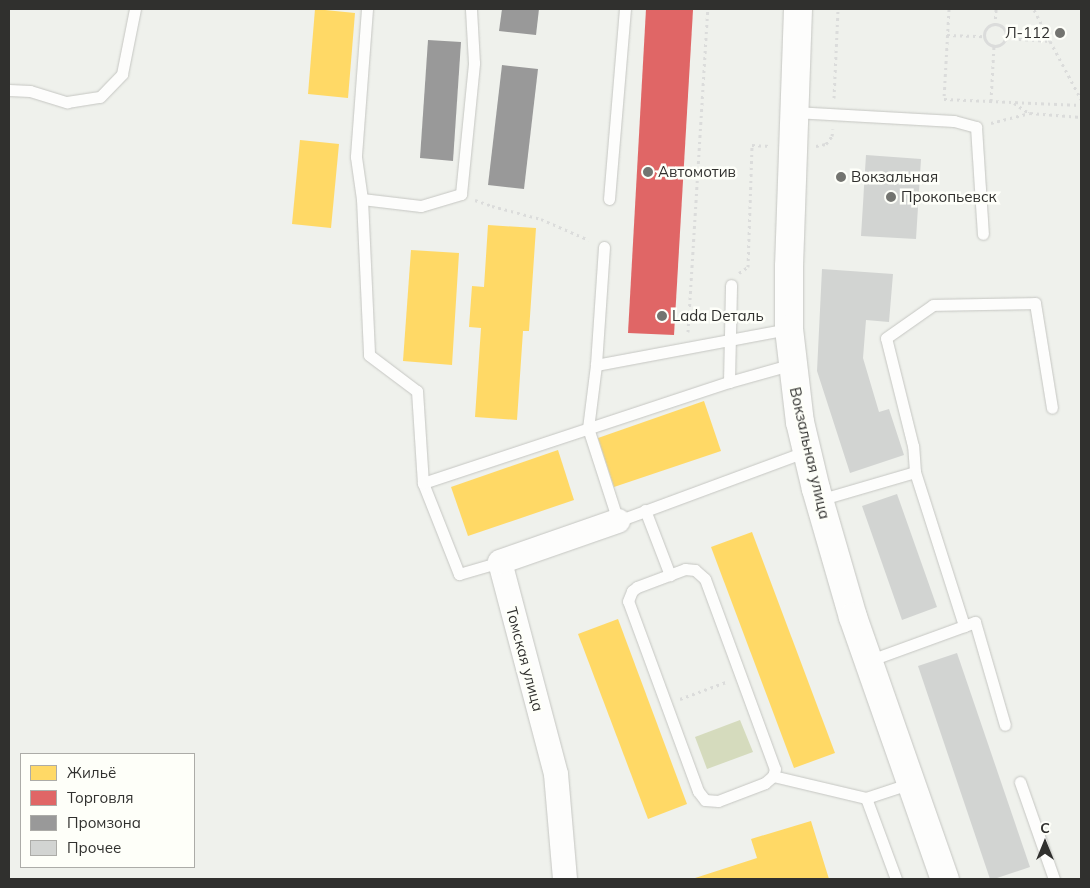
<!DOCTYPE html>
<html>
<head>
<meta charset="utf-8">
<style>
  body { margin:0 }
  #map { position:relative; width:1090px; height:888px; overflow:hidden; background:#eff1ec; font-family:Mulish,sans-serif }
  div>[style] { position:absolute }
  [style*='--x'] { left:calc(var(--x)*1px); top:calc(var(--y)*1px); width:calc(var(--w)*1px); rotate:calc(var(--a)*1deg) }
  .green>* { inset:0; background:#d5dbbd }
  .homes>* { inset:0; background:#ffd966 }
  .shops>* { inset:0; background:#e06666 }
  .industry>* { inset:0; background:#999 }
  .building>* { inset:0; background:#d2d4d2 }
  .path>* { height:3px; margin-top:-1.5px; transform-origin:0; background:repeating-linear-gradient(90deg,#dbdcdb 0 2.5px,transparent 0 6.5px) }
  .path>.ring { margin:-1.5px; padding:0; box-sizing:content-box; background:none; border:3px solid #dbdcdb; border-radius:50% }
  .roads { filter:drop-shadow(0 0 1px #c5c6c2) drop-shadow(0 0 1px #c5c6c2) }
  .service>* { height:11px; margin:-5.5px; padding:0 5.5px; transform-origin:5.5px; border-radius:5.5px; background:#fdfdfc }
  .minor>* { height:24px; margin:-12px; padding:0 12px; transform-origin:12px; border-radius:12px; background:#fdfdfc }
  .primary>* { height:28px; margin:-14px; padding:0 14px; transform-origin:14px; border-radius:14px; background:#fdfdfc }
  .dots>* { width:14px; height:14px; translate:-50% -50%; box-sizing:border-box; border:2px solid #fefff9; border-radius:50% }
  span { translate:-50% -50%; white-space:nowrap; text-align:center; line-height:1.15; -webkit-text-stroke:5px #fefff9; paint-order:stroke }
  .poi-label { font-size:15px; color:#30302e }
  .right { translate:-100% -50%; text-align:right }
  .left { translate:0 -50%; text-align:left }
  .street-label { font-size:15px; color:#30302e }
  .frame { position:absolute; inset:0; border:10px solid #30302e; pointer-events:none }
  .legend { position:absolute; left:20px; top:753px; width:175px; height:115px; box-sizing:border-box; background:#fefff9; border:1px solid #acaca8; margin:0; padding:6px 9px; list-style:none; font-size:15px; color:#30302e }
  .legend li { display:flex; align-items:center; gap:10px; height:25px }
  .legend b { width:25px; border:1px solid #acaca8 }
  .north { position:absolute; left:1020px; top:818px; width:50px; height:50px; -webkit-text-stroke:4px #fefff9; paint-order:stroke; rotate:0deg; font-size:14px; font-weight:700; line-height:20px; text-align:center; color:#30302e }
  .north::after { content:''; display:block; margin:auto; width:18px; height:22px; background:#30302e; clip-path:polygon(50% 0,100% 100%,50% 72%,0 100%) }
</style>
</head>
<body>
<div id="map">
  <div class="green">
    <i style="clip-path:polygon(740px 720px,753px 752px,707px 769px,695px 737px)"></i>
  </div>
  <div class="homes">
    <i style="clip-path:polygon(315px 9px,355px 13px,348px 98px,308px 94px)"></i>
    <i style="clip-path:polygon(300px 140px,339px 144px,331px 228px,292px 224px)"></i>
    <i style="clip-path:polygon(488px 225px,536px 228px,529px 331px,523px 331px,517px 420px,475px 417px,481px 328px,469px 327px,472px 286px,484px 287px)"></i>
    <i style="clip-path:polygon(411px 250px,459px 253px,452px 365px,403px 361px)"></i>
    <i style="clip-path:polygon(704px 401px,721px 451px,614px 487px,598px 438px)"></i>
    <i style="clip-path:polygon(558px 450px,574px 500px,468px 536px,451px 487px)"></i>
    <i style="clip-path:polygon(752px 532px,835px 753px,794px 768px,711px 547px)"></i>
    <i style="clip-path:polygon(618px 619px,687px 804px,648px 819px,578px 634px)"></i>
    <i style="clip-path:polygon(811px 821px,829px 879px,692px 879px,757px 858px,751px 839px)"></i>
  </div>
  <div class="shops">
    <i style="clip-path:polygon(646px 9px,693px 10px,674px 335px,628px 333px)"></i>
  </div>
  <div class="industry">
    <i style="clip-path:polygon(502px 9px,539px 9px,536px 35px,499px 31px)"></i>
    <i style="clip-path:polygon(428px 40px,461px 42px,453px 161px,420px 158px)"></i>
    <i style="clip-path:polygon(502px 65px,538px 69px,524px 189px,488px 185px)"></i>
  </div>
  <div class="building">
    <i style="clip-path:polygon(866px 155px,921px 159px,916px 239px,861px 236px)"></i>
    <i style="clip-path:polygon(822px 269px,893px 274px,889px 322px,866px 320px,863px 358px,879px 412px,889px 409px,904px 455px,850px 473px,817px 371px)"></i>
    <i style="clip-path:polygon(897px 494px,937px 607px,902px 620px,862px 506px)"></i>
    <i style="clip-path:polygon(957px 653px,1030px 867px,994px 879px,990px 879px,918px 666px)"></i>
  </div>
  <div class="path">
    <i style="--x:949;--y:9;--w:90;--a:93.2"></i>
    <i style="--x:944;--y:99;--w:137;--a:2.5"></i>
    <i class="ring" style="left:984px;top:24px;width:19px;height:19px"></i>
    <i style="--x:995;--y:25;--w:16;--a:-86"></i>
    <i style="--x:947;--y:35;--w:37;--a:2"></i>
    <i style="--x:1006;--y:38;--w:44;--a:3.9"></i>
    <i style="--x:1050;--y:41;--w:36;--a:-117"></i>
    <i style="--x:1050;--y:41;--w:66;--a:61.9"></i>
    <i style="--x:834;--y:98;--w:89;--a:-87.4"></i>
    <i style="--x:991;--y:101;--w:55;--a:-86.9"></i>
    <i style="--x:1014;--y:103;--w:18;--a:34"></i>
    <i style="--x:991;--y:123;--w:40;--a:-14.4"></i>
    <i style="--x:1030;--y:113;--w:51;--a:4.5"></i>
    <i style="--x:816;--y:146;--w:10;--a:-11"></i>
    <i style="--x:826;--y:144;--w:10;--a:-53"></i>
    <i style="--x:832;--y:136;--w:7;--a:-82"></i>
    <i style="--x:475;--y:200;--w:18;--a:19"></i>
    <i style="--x:492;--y:206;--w:51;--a:14.9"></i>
    <i style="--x:541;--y:219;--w:52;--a:23.6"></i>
    <i style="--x:739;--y:273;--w:11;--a:-34"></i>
    <i style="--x:748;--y:267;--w:122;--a:-88.1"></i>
    <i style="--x:752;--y:145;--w:18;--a:3"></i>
    <i style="--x:688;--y:332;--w:324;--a:-86.5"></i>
    <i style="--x:680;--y:699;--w:49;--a:-20.3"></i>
  </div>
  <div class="roads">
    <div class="service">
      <i style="--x:367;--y:9;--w:148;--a:94.3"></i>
      <i style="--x:356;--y:157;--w:42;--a:81.9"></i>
      <i style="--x:362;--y:199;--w:156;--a:87.4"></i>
      <i style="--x:369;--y:355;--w:60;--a:36.9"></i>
      <i style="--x:417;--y:391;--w:92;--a:86.3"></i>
      <i style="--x:423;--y:483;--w:98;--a:68.4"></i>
      <i style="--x:459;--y:574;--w:43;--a:-16.3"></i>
      <i style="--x:9;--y:90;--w:21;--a:3"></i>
      <i style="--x:30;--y:91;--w:39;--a:17"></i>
      <i style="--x:67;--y:102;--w:33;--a:-9"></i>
      <i style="--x:100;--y:97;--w:32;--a:-46"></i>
      <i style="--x:122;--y:74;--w:66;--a:-78.7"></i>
      <i style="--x:794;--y:112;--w:160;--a:3.2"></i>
      <i style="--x:954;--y:121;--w:23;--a:15"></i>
      <i style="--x:976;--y:127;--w:107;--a:86.3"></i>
      <i style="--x:362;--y:199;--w:59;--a:6.8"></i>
      <i style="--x:421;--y:206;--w:42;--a:-16.7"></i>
      <i style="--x:461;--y:194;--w:132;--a:-84.3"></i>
      <i style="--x:474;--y:63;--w:54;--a:-93.2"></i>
      <i style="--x:609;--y:199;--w:191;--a:-85.2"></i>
      <i style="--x:604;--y:247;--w:118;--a:93.9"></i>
      <i style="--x:596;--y:365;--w:64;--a:97.2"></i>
      <i style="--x:588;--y:428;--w:98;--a:72.1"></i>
      <i style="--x:618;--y:521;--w:202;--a:-20.3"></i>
      <i style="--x:596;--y:365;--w:196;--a:-10.6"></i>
      <i style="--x:729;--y:382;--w:97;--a:-88.8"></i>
      <i style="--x:915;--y:472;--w:26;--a:-94"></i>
      <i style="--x:913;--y:446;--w:111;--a:-104"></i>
      <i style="--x:886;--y:338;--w:57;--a:-35.1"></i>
      <i style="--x:933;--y:305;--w:102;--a:-1.1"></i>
      <i style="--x:1035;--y:303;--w:106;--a:80.8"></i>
      <i style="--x:423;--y:483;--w:322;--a:-18.3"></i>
      <i style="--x:729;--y:382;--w:66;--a:-15.7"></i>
      <i style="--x:819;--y:500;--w:100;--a:-16.3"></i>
      <i style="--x:915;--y:472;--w:162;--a:72.3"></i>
      <i style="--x:645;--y:510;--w:70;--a:69"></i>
      <i style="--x:685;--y:569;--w:10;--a:6"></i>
      <i style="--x:695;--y:570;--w:13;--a:42"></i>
      <i style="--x:705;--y:579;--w:202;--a:69.8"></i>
      <i style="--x:775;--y:769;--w:7;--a:106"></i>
      <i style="--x:773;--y:776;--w:11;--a:139"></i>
      <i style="--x:765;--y:783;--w:50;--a:159"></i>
      <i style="--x:718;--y:801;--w:13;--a:-176"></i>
      <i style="--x:705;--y:800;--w:11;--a:-128"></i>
      <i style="--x:698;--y:791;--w:202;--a:-110.2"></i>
      <i style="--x:628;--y:601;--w:11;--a:-68"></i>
      <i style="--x:632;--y:591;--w:6;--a:-39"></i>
      <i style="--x:637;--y:587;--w:51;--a:-20.6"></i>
      <i style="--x:868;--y:661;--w:114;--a:-20"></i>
      <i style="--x:975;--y:622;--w:107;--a:73.8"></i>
      <i style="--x:773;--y:776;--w:96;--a:13.3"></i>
      <i style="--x:1020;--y:782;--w:103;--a:70.7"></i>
      <i style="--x:896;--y:879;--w:86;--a:-110.3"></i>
      <i style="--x:866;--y:798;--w:47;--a:-18.4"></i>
    </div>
    <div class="minor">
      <i style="--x:565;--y:879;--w:105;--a:-94.9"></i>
      <i style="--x:556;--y:774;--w:219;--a:-104.8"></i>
      <i style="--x:500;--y:562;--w:125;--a:-19.2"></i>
    </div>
    <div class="primary">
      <i style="--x:798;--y:9;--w:258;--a:92"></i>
      <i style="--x:789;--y:267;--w:62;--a:90"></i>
      <i style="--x:789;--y:329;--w:94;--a:83.3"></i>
      <i style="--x:800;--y:422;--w:69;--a:76.6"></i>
      <i style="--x:816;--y:489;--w:133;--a:73.9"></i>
      <i style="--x:853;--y:617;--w:278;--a:70.7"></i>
    </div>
  </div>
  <div class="dots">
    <i style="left:1060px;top:33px;background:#737470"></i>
    <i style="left:648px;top:172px;background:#737470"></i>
    <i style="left:841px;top:177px;background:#737470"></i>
    <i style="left:891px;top:197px;background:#737470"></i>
    <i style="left:662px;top:316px;background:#737470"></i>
  </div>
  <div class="poi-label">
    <span class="right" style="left:1050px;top:33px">Л-112</span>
    <span class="left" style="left:658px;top:172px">Автомотив</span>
    <span class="left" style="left:851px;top:177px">Вокзальная</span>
    <span class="left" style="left:901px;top:197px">Прокопьевск</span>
    <span class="left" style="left:672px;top:316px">Lada Dеталь</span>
  </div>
  <div class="street-label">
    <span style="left:810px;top:453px;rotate:77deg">Вокзальная улица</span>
    <span style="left:525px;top:659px;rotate:75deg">Томская улица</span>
  </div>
  <div class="frame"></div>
  <ul class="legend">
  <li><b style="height:14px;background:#ffd966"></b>Жильё</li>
  <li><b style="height:14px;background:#e06666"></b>Торговля</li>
  <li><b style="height:14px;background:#999"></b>Промзона</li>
  <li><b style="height:14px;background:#d2d4d2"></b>Прочее</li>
  </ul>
  <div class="north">С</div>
</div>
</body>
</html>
